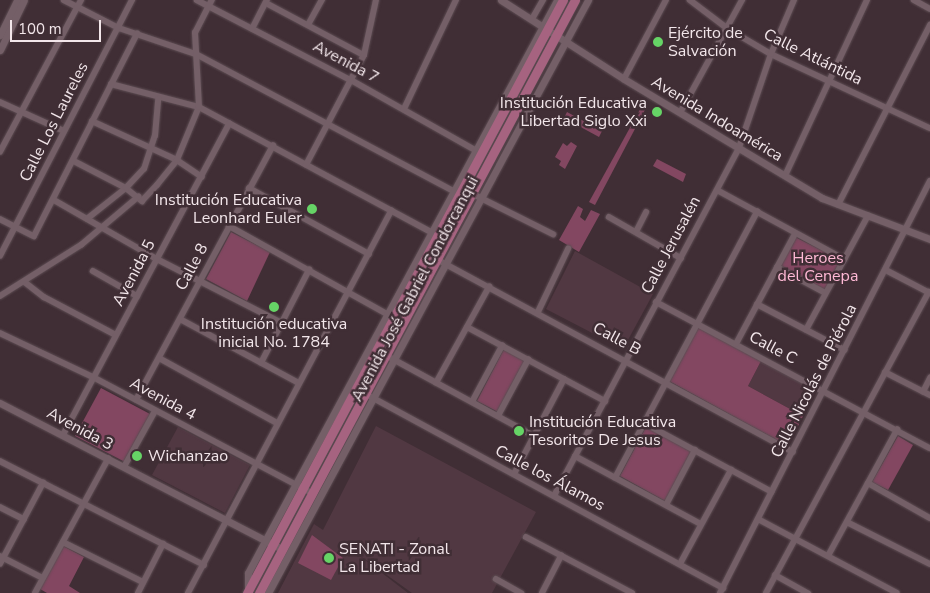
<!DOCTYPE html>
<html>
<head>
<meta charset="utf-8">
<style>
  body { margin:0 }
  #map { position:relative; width:930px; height:593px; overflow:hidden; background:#402e35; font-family:"Nunito Sans",sans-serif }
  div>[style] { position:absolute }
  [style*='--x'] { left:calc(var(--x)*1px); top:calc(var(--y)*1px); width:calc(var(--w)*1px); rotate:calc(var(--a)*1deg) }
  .built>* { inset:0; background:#513842 }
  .green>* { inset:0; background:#834761 }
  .roads { filter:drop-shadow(0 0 1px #5c4c52) drop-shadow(0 0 1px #5c4c52) }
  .minor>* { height:5.5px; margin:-2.75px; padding:0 2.75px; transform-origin:2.75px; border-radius:2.75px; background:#745f67 }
  .tertiary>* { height:7px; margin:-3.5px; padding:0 3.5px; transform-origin:3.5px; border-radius:3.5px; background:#745f67 }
  .trunk>* { height:9px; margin:-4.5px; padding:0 4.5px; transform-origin:4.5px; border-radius:4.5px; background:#a66380 }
  .dots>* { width:14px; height:14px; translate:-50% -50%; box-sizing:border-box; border:2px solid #402e35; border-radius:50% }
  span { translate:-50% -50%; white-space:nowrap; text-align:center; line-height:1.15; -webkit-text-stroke:5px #402e35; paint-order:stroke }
  .poi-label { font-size:16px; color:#f2e6ea }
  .left { translate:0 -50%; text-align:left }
  .right { translate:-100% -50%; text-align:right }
  .street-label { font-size:16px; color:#f2e6ea }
  .park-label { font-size:16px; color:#ffb9d5 }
  .scale { position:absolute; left:10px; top:20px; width:91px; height:22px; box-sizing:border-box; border:2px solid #f2e6ea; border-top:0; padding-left:6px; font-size:15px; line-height:18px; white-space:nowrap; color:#f2e6ea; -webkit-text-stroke:4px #402e35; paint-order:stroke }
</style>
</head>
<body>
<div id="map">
  <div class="built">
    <i style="clip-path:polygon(575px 251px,653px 294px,623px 349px,546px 309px)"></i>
    <i style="clip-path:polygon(761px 361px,816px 391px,803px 416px,748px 386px)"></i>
    <i style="clip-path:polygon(376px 426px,536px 512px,492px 593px,412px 593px,352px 550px,408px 593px,278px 593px,314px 524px,323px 530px)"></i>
    <i style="clip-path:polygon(178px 427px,250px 465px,225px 513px,152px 475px)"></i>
  </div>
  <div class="green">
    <i style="clip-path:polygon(643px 104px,647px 106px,595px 205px,589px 202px)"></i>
    <i style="clip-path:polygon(567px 112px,602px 131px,599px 137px,564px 118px)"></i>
    <i style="clip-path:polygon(571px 142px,577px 146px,565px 169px,559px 165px,561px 161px,555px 157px,563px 143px,567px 146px)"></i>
    <i style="clip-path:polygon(657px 159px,686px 174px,683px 182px,653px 166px)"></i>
    <i style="clip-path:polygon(578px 206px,583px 209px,580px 217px,585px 221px,591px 210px,600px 214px,579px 252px,559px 240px)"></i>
    <i style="clip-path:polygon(231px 232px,270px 252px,247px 301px,206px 279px)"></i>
    <i style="clip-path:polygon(795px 237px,841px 260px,825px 291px,780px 265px)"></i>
    <i style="clip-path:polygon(698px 326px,761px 361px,748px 386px,803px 416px,788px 446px,669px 381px)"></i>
    <i style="clip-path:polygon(504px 349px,525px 361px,498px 412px,477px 401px)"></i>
    <i style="clip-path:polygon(101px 388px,150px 414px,125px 462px,75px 436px)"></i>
    <i style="clip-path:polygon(646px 427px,692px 451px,665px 501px,620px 476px)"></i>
    <i style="clip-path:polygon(898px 436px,913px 445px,888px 490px,872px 482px)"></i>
    <i style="clip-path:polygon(312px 535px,343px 558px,331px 580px,298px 563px)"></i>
    <i style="clip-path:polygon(63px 546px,84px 557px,69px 586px,80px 593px,47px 593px,40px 589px)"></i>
  </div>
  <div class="roads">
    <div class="minor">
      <i style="--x:64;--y:0;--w:62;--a:27"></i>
      <i style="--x:119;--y:28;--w:81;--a:18.7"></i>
      <i style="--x:196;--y:54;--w:298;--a:28"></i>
      <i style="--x:459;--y:194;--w:12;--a:-5"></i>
      <i style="--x:471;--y:193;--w:92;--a:26.6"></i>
      <i style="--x:197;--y:0;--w:174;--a:27.5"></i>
      <i style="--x:351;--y:80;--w:147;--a:29.4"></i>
      <i style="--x:690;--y:0;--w:46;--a:37.1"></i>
      <i style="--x:727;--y:28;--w:51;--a:30.6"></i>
      <i style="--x:771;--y:54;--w:175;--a:25"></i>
      <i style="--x:914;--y:0;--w:18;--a:29"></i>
      <i style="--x:266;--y:3;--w:111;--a:28"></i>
      <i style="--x:532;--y:19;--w:22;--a:-60"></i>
      <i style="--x:308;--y:25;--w:29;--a:-61"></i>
      <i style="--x:252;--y:29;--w:33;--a:-63"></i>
      <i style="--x:624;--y:79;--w:89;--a:-62"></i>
      <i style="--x:111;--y:84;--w:91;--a:14.6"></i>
      <i style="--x:199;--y:107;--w:268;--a:28.3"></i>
      <i style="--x:0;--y:102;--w:70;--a:24.4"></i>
      <i style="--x:404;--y:109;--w:121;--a:-64.5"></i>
      <i style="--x:680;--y:113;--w:129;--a:-61.2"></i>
      <i style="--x:92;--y:121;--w:94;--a:24.6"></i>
      <i style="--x:177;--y:160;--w:30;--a:34"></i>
      <i style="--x:0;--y:152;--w:172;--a:-61.9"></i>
      <i style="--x:74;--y:161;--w:59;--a:27.4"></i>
      <i style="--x:126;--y:188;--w:21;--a:39"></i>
      <i style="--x:142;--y:201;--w:22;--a:-47"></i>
      <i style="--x:157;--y:185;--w:32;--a:-51"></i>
      <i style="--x:177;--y:160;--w:57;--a:-67.5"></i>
      <i style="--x:199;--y:107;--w:74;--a:-93.1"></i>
      <i style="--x:195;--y:33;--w:37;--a:-63"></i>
      <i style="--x:306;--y:165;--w:124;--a:-62.2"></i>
      <i style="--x:364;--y:55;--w:56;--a:-77.7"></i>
      <i style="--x:785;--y:176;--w:194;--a:-65"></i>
      <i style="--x:249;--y:188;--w:137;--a:28.8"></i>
      <i style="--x:717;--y:190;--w:145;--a:28.5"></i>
      <i style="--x:54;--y:200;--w:119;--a:29.8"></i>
      <i style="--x:157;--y:259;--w:140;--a:27.1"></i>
      <i style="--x:838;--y:205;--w:202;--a:-62.9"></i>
      <i style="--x:609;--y:217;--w:83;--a:29.7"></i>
      <i style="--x:0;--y:219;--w:38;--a:27"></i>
      <i style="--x:34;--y:236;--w:227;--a:-63"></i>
      <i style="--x:87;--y:219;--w:50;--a:-38.5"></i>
      <i style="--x:126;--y:188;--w:26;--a:-47"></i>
      <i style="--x:144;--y:169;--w:35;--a:-72"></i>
      <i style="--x:155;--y:136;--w:37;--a:-85"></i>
      <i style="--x:229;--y:226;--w:185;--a:29.1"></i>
      <i style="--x:636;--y:232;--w:22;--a:-63"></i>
      <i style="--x:427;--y:254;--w:416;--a:28.4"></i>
      <i style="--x:0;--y:256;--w:288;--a:-62.7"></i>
      <i style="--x:777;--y:267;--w:55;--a:28"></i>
      <i style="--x:886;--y:270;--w:50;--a:27.6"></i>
      <i style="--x:93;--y:271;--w:51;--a:29.6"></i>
      <i style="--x:26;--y:283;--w:23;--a:38"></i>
      <i style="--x:44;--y:297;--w:81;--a:27.8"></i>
      <i style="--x:0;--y:296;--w:96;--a:-32.2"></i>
      <i style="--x:81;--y:245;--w:75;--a:-40.1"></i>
      <i style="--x:656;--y:302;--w:310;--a:28.1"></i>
      <i style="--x:757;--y:304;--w:99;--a:27.6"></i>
      <i style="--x:538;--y:312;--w:70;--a:-64.5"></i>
      <i style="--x:180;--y:319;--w:135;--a:28.3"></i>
      <i style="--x:467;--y:327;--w:157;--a:28.2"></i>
      <i style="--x:806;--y:330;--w:130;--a:-61.5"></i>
      <i style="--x:0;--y:333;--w:103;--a:25.3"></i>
      <i style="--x:93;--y:377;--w:246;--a:27.9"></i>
      <i style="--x:736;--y:344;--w:125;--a:-61.8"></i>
      <i style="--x:159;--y:358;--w:135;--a:28.8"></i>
      <i style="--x:391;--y:358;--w:163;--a:28.6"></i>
      <i style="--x:261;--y:363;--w:105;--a:-62.7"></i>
      <i style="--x:885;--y:372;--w:51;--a:27.1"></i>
      <i style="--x:436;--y:383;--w:110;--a:-61.1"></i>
      <i style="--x:923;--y:392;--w:16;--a:-63"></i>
      <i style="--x:364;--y:393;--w:409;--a:28.5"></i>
      <i style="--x:136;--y:400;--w:289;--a:-61.7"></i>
      <i style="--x:472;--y:402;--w:64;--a:-61.8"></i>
      <i style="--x:498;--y:416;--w:64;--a:-61.8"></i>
      <i style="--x:644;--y:423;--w:145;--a:28.3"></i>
      <i style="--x:63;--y:435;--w:353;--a:-61.9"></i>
      <i style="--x:575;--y:456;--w:143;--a:28.4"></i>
      <i style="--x:0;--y:461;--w:229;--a:27"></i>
      <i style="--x:124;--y:467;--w:64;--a:-61"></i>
      <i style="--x:514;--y:474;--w:107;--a:-62.2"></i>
      <i style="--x:615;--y:478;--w:302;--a:-61.9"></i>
      <i style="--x:868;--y:483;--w:71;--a:29.4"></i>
      <i style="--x:554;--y:496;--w:394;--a:-62"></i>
      <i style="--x:739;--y:148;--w:99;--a:-71.2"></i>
      <i style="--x:771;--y:54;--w:59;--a:-66.9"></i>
      <i style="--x:666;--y:505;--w:62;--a:-62.2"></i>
      <i style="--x:0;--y:507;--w:27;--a:27"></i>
      <i style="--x:758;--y:519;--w:157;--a:28"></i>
      <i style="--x:847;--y:522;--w:93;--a:26.8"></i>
      <i style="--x:526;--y:537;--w:120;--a:27.8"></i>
      <i style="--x:63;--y:542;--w:89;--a:26.6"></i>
      <i style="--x:0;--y:556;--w:48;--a:27.1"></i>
      <i style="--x:828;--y:556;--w:144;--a:-61.3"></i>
      <i style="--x:0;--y:564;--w:92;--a:-62"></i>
      <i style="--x:680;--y:564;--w:107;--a:-61.5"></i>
      <i style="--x:775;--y:575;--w:38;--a:29"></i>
      <i style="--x:496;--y:579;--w:29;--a:29"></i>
      <i style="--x:35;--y:593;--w:153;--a:-61.4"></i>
      <i style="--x:138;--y:593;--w:55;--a:-63"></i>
      <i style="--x:188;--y:593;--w:433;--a:-62"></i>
      <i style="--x:542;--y:593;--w:42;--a:-62.8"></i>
      <i style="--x:720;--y:593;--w:462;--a:-63"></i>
      <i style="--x:766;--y:593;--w:342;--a:-61.6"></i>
    </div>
    <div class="tertiary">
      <i style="--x:501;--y:0;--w:146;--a:32.7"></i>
      <i style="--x:624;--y:79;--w:231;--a:31"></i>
      <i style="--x:822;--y:198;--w:116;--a:20.8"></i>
      <i style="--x:0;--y:35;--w:39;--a:-64"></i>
      <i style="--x:0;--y:50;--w:55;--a:-64.4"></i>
      <i style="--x:0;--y:403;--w:315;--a:27.4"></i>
      <i style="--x:248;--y:589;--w:16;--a:-90"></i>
      <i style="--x:248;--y:573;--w:36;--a:-62"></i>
      <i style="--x:265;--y:541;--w:615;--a:-61.64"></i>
      <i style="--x:268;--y:593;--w:674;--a:-61.65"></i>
    </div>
    <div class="trunk">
      <i style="--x:247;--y:593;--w:672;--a:-61.95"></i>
      <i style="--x:259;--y:593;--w:672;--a:-61.95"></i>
    </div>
  </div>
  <div class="dots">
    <i style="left:658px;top:42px;background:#66d466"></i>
    <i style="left:657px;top:112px;background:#66d466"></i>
    <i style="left:312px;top:209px;background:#66d466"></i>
    <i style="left:274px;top:307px;background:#66d466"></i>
    <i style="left:519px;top:431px;background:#66d466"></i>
    <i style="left:137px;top:456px;background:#66d466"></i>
    <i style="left:329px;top:558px;background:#66d466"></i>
  </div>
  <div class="poi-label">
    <span class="left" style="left:668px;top:42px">Ejército de<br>Salvación</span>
    <span class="right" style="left:647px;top:112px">Institución Educativa<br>Libertad Siglo Xxi</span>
    <span class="right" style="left:302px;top:209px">Institución Educativa<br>Leonhard Euler</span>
    <span style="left:274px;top:333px">Institución educativa<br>inicial No. 1784</span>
    <span class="left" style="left:529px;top:431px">Institución Educativa<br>Tesoritos De Jesus</span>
    <span class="left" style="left:148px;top:456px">Wichanzao</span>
    <span class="left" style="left:339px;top:558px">SENATI - Zonal<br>La Libertad</span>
  </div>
  <div class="street-label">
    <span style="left:813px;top:57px;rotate:26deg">Calle Atlántida</span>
    <span style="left:346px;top:62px;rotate:28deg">Avenida 7</span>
    <span style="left:717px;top:119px;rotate:31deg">Avenida Indoamérica</span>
    <span style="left:54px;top:122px;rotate:-63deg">Calle Los Laureles</span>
    <span style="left:671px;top:245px;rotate:-62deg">Calle Jerusalén</span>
    <span style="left:192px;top:267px;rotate:-62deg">Calle 8</span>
    <span style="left:134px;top:273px;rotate:-62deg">Avenida 5</span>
    <span style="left:415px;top:289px;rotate:-62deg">Avenida José Gabriel Condorcanqui</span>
    <span style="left:617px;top:339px;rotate:28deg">Calle B</span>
    <span style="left:773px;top:348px;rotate:28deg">Calle C</span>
    <span style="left:814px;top:381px;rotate:-63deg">Calle Nicolás de Piérola</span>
    <span style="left:163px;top:399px;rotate:28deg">Avenida 4</span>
    <span style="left:80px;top:429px;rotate:28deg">Avenida 3</span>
    <span style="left:550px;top:478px;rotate:28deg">Calle los Álamos</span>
  </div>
  <div class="park-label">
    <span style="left:818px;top:267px">Heroes<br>del Cenepa</span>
  </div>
  <div class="scale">100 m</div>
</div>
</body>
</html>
